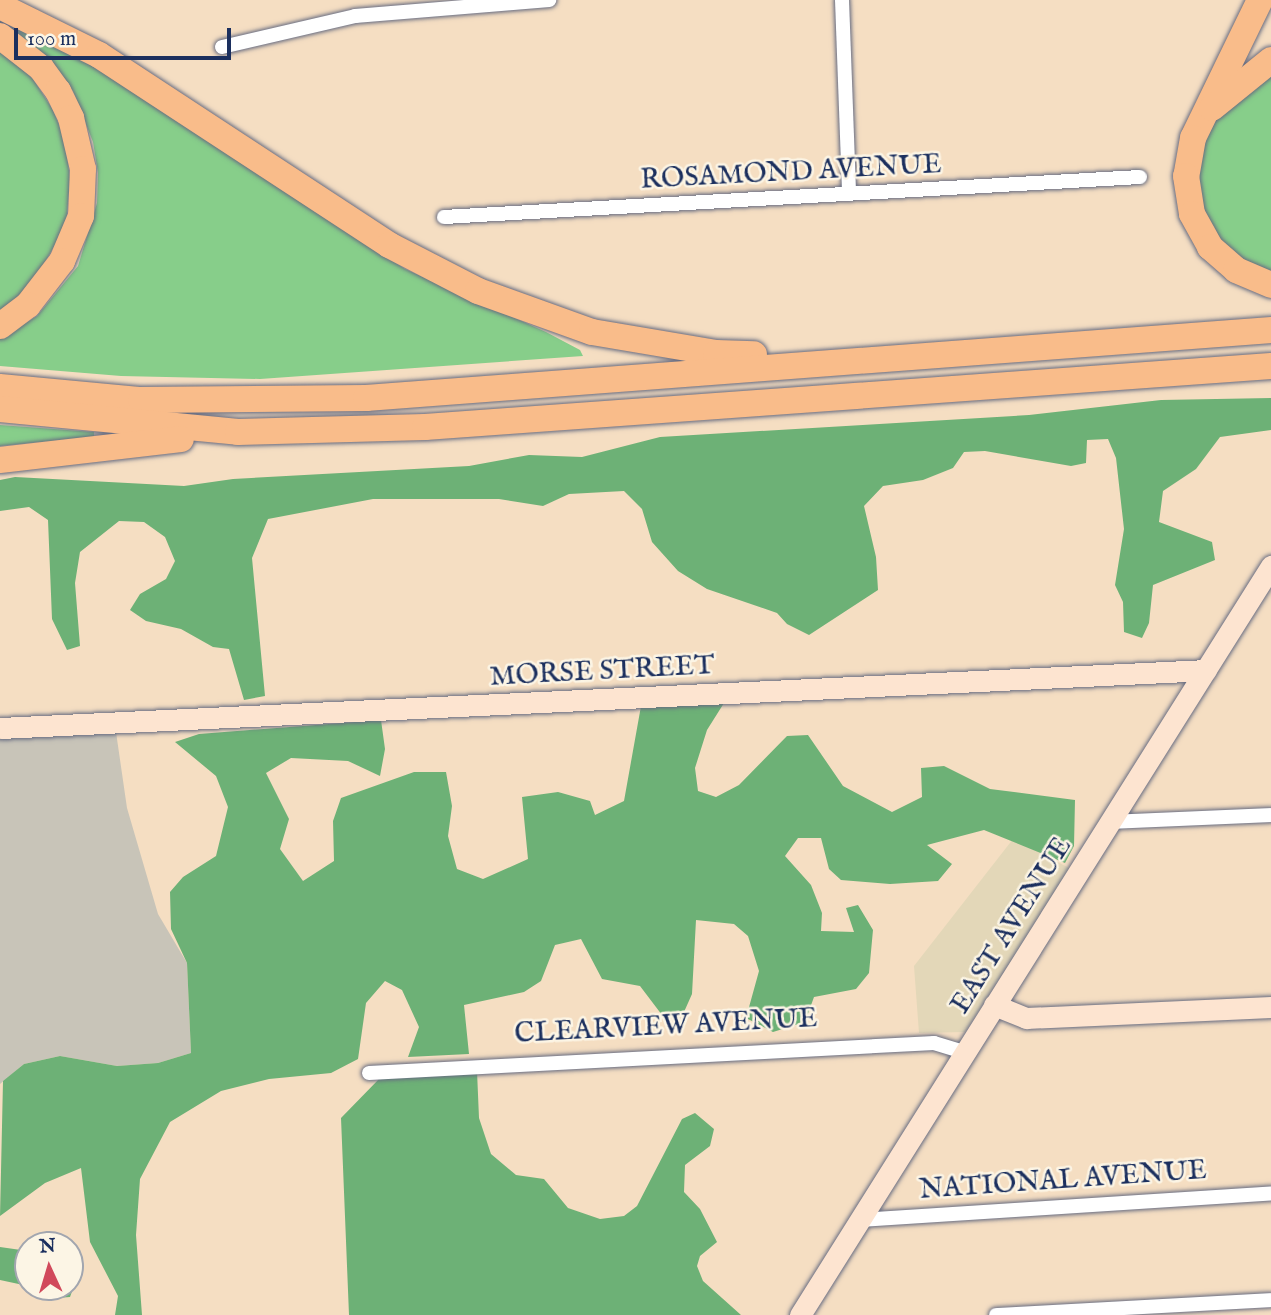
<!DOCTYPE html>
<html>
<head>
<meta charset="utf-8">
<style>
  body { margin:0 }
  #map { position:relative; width:1271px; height:1315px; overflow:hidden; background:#f5dec2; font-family:"IM FELL English",serif }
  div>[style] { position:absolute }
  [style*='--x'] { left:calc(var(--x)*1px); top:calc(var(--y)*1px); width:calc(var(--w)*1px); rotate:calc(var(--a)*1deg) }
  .built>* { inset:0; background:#e3d7b8 }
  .industrial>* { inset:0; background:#c8c4b8 }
  .green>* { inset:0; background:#87ce8a }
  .forest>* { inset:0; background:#6db176 }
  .roads { filter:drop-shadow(0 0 2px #676c81) drop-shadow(0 0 2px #676c81) }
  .street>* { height:14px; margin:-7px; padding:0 7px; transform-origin:7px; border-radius:7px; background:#fff }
  .secondary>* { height:21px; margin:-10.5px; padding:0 10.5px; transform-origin:10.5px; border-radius:10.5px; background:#fde4d0 }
  .highway>* { height:26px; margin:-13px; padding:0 13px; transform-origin:13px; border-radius:13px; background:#f9bc8a }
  span { translate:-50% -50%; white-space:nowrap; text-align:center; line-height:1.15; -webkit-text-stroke:5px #fcf5e5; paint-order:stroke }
  .street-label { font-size:28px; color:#1b2f5e }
  .north { position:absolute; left:14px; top:1231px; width:70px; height:70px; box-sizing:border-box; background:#fcf5e5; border:2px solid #a2a6af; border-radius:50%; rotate:356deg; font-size:19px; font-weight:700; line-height:28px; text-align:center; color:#1b2f5e }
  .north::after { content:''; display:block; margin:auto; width:24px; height:32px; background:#d1495b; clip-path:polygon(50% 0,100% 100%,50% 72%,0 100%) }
  .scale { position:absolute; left:14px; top:28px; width:217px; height:32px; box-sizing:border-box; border:4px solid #1b2f5e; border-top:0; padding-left:9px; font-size:21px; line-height:24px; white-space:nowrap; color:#1b2f5e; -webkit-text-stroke:5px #fcf5e5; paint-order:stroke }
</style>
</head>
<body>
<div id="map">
  <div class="built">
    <i style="clip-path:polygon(1013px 839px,1071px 869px,965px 1032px,919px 1033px,914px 966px)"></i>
  </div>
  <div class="industrial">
    <i style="clip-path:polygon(116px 732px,127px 808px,158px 914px,187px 963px,191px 1053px,158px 1063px,117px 1066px,60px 1056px,24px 1064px,0 1084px,0 737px)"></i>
  </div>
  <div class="green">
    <i style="clip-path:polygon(0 17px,68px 50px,405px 269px,546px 332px,580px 350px,583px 356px,260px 379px,121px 376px,0 366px,0 339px,37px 316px,78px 266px,97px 203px,98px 173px,93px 142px,73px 91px,43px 56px,0 23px)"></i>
    <i style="clip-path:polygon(0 49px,33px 79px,53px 110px,65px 140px,70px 179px,66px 226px,31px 286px,0 314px)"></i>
    <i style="clip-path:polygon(1271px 69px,1271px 275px,1239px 261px,1209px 232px,1193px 167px,1215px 119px)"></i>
    <i style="clip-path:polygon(0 425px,94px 432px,94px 437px,0 446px)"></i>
  </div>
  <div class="forest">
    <i style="clip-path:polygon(1271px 398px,1271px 430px,1220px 437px,1196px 469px,1163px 491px,1159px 522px,1212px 542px,1215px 560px,1153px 585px,1149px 623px,1142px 638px,1124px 632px,1123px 602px,1115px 585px,1124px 529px,1116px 458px,1108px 439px,1087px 440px,1086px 463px,1071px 466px,985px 451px,964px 452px,953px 468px,923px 480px,883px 486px,864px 506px,876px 557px,878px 590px,809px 635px,787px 624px,777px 613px,707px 589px,678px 571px,652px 542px,642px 509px,624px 491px,569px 494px,543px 506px,499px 499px,373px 499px,268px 519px,252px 558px,265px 696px,244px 700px,229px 649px,213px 647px,181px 629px,146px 621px,130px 610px,140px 594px,166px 579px,175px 561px,165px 537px,144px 522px,119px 521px,80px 552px,75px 583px,80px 646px,67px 650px,52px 619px,48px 520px,29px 507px,0 511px,0 480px,15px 477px,184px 486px,233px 479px,469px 466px,529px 455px,582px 457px,660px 437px,1029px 415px,1161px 400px)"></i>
    <i style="clip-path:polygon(724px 703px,707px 730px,695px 768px,698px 791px,716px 797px,739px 785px,787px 736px,808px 735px,843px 786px,892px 812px,922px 797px,921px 768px,944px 766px,990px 789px,1075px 800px,1074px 846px,1065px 863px,984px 830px,927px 845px,952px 864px,938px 881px,890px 884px,841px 880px,829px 869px,821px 838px,798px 838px,785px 856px,811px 885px,822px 913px,821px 931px,854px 932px,846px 908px,858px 905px,873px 930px,869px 973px,856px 989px,814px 997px,805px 1022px,773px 1032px,746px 1018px,759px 971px,748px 936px,734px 924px,696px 920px,692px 994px,684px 1012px,662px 1015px,640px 986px,602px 979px,581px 939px,555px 945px,541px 981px,524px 992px,464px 1005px,469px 1054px,408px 1057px,419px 1027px,402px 990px,385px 981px,366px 1003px,358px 1059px,331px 1073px,269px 1079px,221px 1091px,170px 1122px,140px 1179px,136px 1235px,142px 1315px,115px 1315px,118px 1296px,90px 1242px,81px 1168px,45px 1183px,0 1216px,3px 1081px,24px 1064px,60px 1056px,117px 1066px,158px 1063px,191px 1053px,187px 963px,171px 929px,170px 892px,183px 877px,216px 856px,228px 807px,216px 776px,175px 742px,199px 734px,381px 720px,385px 749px,380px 776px,348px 761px,291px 758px,266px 773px,289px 819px,280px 849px,303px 881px,334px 861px,333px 821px,341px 798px,414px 772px,446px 772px,452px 806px,448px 836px,457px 869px,483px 879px,528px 859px,522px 797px,558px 792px,590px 801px,595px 815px,624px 801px,641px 706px)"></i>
    <i style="clip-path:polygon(477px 1071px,479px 1118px,491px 1154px,516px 1175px,544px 1179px,568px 1208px,600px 1219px,624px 1216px,637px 1206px,682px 1119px,695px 1113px,714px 1129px,710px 1146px,685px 1165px,684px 1192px,700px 1209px,717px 1242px,700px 1256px,697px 1266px,703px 1281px,741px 1315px,349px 1315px,341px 1118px,379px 1079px)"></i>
    <i style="clip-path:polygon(0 1247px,28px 1251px,28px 1286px,0 1280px)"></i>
    <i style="clip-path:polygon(70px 1279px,75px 1283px,70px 1297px,56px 1298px,31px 1287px,70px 1287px)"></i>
  </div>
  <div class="roads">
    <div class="street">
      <i style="--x:842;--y:0;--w:194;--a:87.9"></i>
      <i style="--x:222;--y:47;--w:137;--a:-13.1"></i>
      <i style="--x:355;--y:16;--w:195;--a:-4.7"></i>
      <i style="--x:444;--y:217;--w:697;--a:-3.29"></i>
      <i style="--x:1110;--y:822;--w:161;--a:-2.5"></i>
      <i style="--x:369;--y:1073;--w:566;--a:-3.04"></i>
      <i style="--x:934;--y:1043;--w:31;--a:17"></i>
      <i style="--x:859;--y:1220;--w:413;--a:-3.7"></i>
      <i style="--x:996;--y:1315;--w:275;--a:-3.1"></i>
    </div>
    <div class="secondary">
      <i style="--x:0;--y:728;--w:1207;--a:-2.75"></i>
      <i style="--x:994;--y:1005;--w:35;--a:22"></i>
      <i style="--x:1026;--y:1018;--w:245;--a:-2.6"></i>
      <i style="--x:800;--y:1315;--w:885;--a:-57.84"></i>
    </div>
    <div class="highway">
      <i style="--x:1260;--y:0;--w:153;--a:115.9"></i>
      <i style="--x:1193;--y:138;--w:39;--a:100"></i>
      <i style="--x:1186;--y:176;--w:38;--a:81"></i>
      <i style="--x:1192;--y:214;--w:38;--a:61"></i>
      <i style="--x:1210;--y:247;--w:35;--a:41"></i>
      <i style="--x:1236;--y:270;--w:38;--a:23"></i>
      <i style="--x:0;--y:6;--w:110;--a:26.3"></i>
      <i style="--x:99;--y:55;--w:347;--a:33.2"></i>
      <i style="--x:389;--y:245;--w:100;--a:27.3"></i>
      <i style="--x:478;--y:291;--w:121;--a:19.8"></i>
      <i style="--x:592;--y:332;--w:126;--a:9.6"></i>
      <i style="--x:716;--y:353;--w:38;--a:2"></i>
      <i style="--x:0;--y:36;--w:52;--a:38"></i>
      <i style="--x:41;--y:68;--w:29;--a:54"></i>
      <i style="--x:58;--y:91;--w:30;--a:64"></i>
      <i style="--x:71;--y:118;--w:52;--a:76.8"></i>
      <i style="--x:83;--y:169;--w:47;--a:92.4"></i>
      <i style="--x:81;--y:216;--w:49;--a:112.9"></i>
      <i style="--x:62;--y:261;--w:56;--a:127.7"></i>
      <i style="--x:28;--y:305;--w:35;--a:143"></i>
      <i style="--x:1212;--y:108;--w:76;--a:-39.1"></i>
      <i style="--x:0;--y:387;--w:142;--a:5.3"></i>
      <i style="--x:141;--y:400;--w:225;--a:-0.5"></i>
      <i style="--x:366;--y:398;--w:908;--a:-4.3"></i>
      <i style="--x:0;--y:409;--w:239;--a:5.5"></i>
      <i style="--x:238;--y:432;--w:187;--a:-1.5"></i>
      <i style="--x:425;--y:427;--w:848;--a:-4.12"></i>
      <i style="--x:0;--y:460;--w:182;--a:-6.6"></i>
    </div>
  </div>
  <div class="street-label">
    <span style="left:791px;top:173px;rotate:-3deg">ROSAMOND AVENUE</span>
    <span style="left:602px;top:672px;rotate:-3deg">MORSE STREET</span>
    <span style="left:1012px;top:926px;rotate:-58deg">EAST AVENUE</span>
    <span style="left:666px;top:1027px;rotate:-3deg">CLEARVIEW AVENUE</span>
    <span style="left:1063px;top:1181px;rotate:-4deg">NATIONAL AVENUE</span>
  </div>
  <div class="north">N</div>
  <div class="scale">100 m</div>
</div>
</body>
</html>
